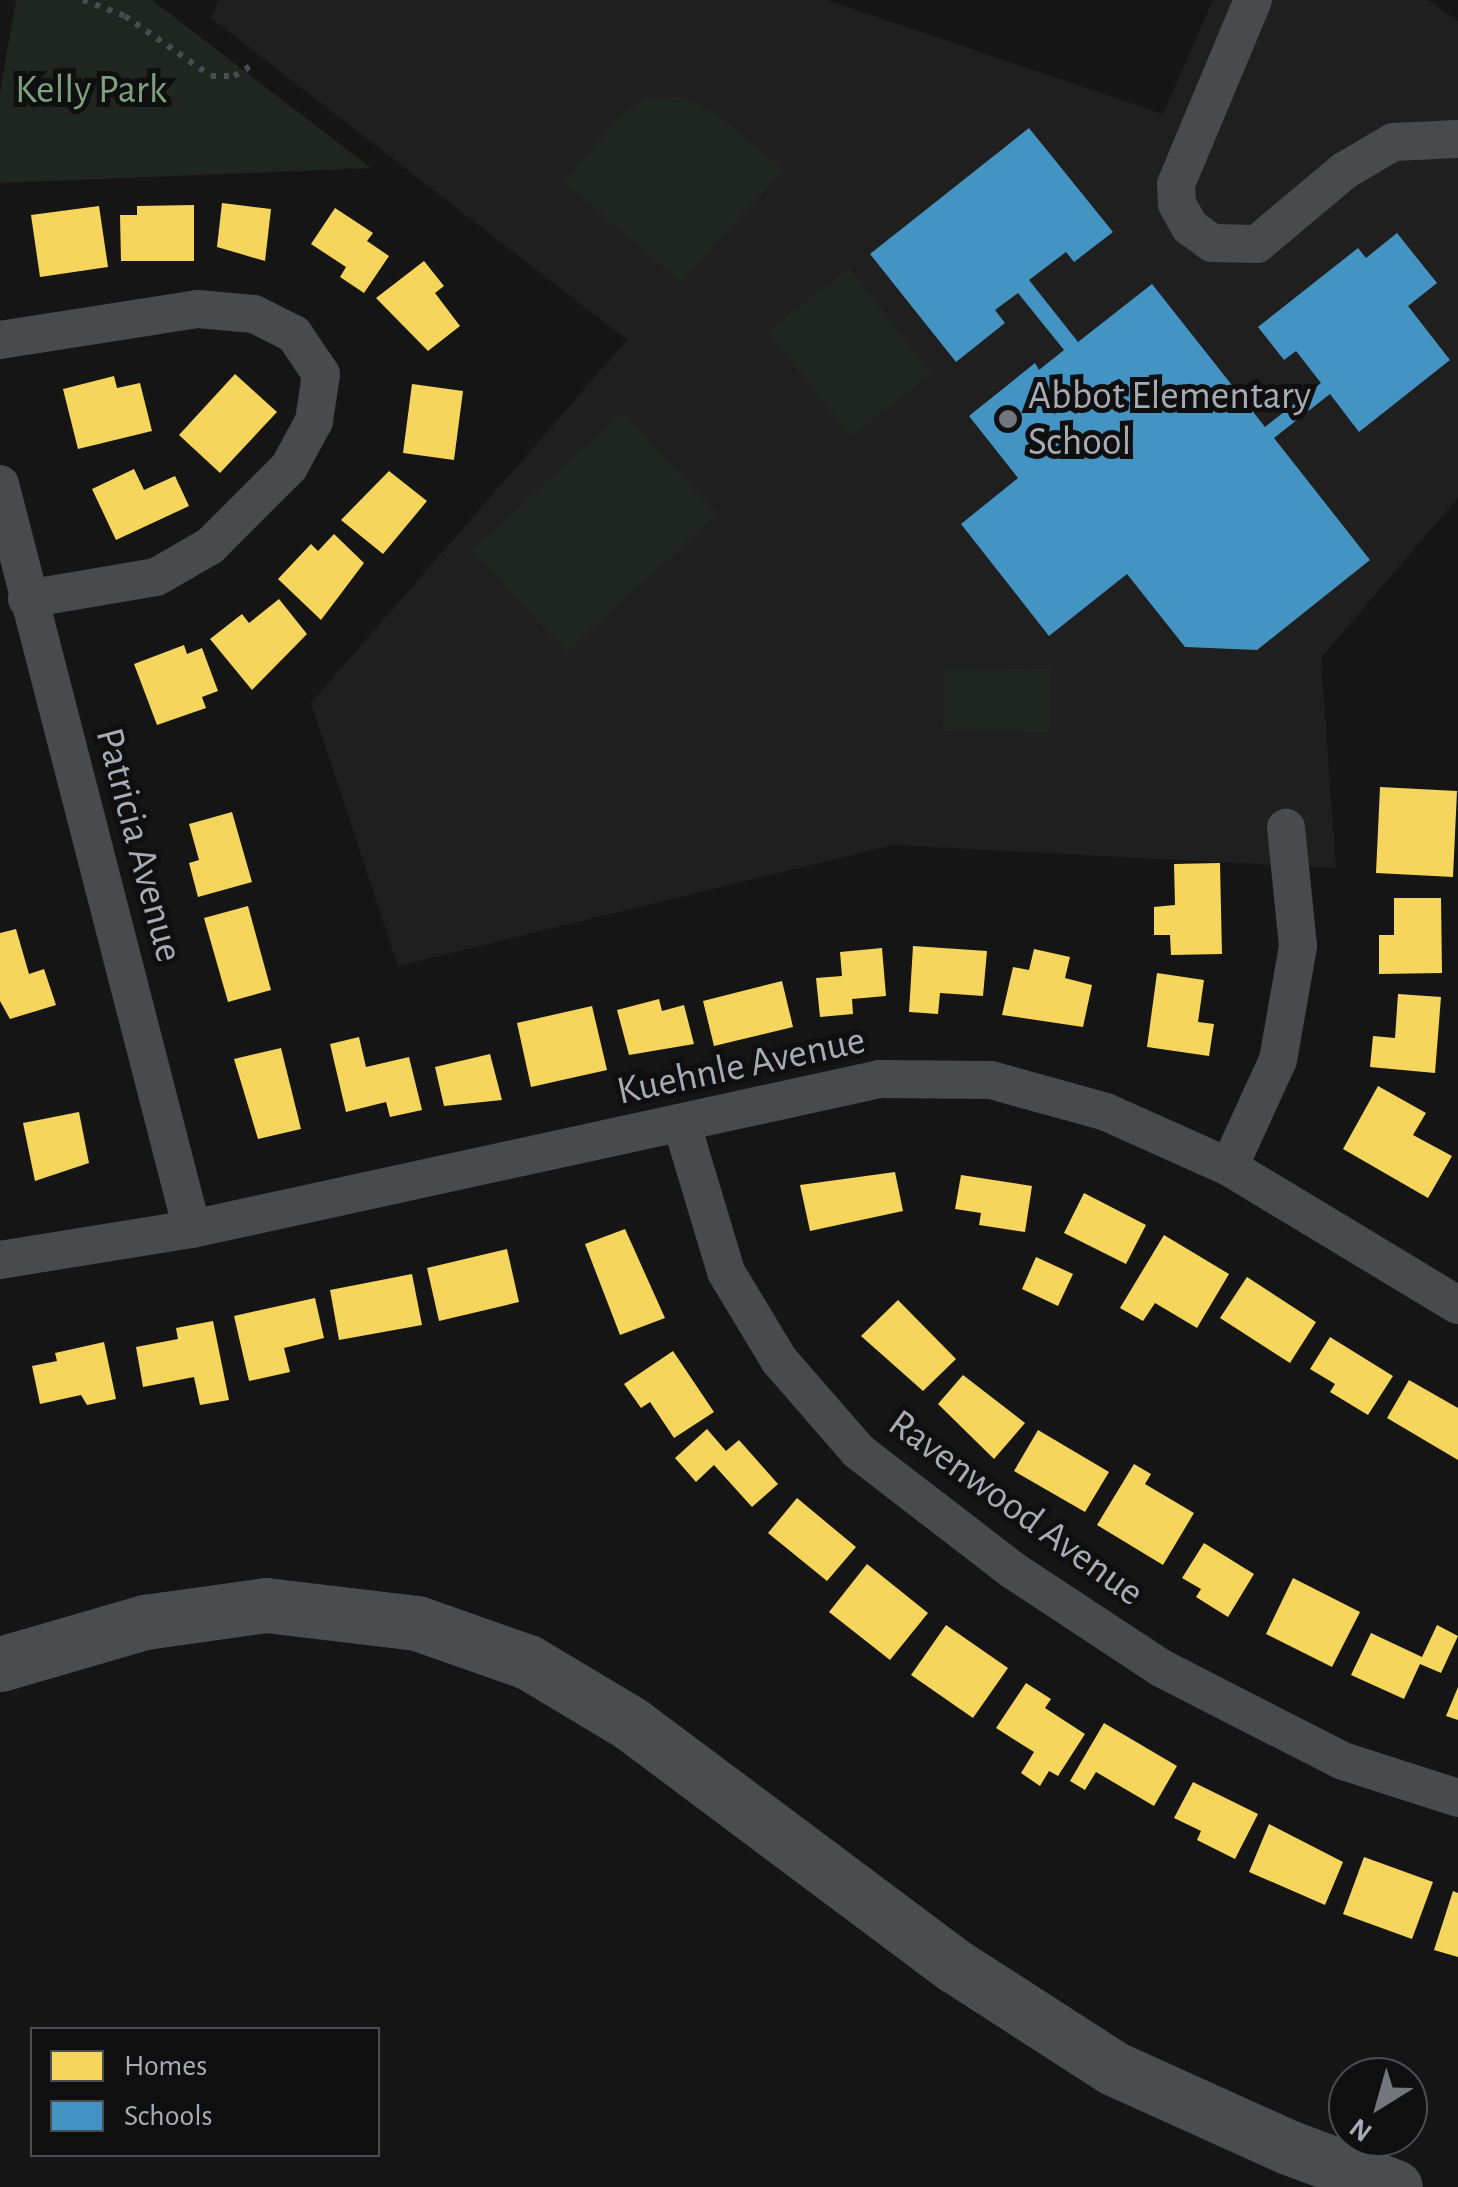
<!DOCTYPE html>
<html>
<head>
<meta charset="utf-8">
<style>
  body { margin:0 }
  #map { position:relative; width:1458px; height:2187px; overflow:hidden; background:#151515; font-family:"Alegreya Sans",sans-serif }
  div>[style] { position:absolute }
  [style*='--x'] { left:calc(var(--x)*1px); top:calc(var(--y)*1px); width:calc(var(--w)*1px); rotate:calc(var(--a)*1deg) }
  .built>* { inset:0; background:#1f1f20 }
  .green>* { inset:0; background:#1f251f }
  .homes>* { inset:0; background:#f6d55c }
  .schools>* { inset:0; background:#4393c3 }
  .path>* { height:6px; margin-top:-3px; transform-origin:0; background:repeating-linear-gradient(90deg,#4b4c4f 0 5px,transparent 0 13px) }
  .minor>* { height:38px; margin:-19px; padding:0 19px; transform-origin:19px; border-radius:19px; background:#494a4d }
  .motorway>* { height:55px; margin:-27.5px; padding:0 27.5px; transform-origin:27.5px; border-radius:27.5px; background:#4b4c4f }
  .dots>* { width:28px; height:28px; translate:-50% -50%; box-sizing:border-box; border:5px solid #0f0f10; border-radius:50% }
  span { translate:-50% -50%; white-space:nowrap; text-align:center; line-height:1.15; -webkit-text-stroke:10px #0f0f10; paint-order:stroke }
  .park-label { font-size:40px; color:#7ea07f }
  .poi-label { font-size:40px; color:#a6abb5 }
  .left { translate:0 -50%; text-align:left }
  .street-label { font-size:40px; color:#a6abb5 }
  .legend { position:absolute; left:30px; top:2027px; width:350px; height:130px; box-sizing:border-box; background:#0f0f10; border:2px solid #4b4d52; margin:0; padding:12px 18px; list-style:none; font-size:30px; color:#a6abb5 }
  .legend li { display:flex; align-items:center; gap:20px; height:50px }
  .legend b { width:50px; border:2px solid #4b4d52 }
  .north { position:absolute; left:1328px; top:2057px; width:100px; height:100px; box-sizing:border-box; background:#0f0f10; border:2px solid #4b4d52; border-radius:50%; rotate:217deg; font-size:28px; font-weight:700; line-height:40px; text-align:center; color:#a6abb5 }
  .north::after { content:''; display:block; margin:auto; width:35px; height:45px; background:#73767d; clip-path:polygon(50% 0,100% 100%,50% 72%,0 100%) }
</style>
</head>
<body>
<div id="map">
  <div class="built">
    <i style="clip-path:polygon(219px 0,827px 0,1163px 114px,1213px 0,1428px 0,1458px 21px,1458px 498px,1321px 658px,1336px 868px,893px 845px,398px 966px,311px 703px,627px 340px,211px 18px)"></i>
  </div>
  <div class="green">
    <i style="clip-path:polygon(16px 0,152px 0,371px 168px,0 183px,0 93px)"></i>
    <i style="clip-path:polygon(673px 96px,699px 103px,729px 123px,783px 170px,682px 282px,563px 182px,622px 114px,644px 99px)"></i>
    <i style="clip-path:polygon(848px 268px,932px 374px,851px 437px,768px 331px)"></i>
    <i style="clip-path:polygon(623px 412px,717px 514px,567px 652px,472px 550px)"></i>
    <i style="clip-path:polygon(944px 668px,1051px 669px,1050px 733px,943px 731px)"></i>
  </div>
  <div class="homes">
    <i style="clip-path:polygon(222px 203px,271px 209px,265px 261px,217px 247px)"></i>
    <i style="clip-path:polygon(194px 205px,194px 261px,121px 261px,120px 215px,137px 215px,137px 206px)"></i>
    <i style="clip-path:polygon(99px 206px,108px 267px,40px 277px,31px 215px)"></i>
    <i style="clip-path:polygon(335px 208px,373px 233px,367px 241px,389px 256px,364px 293px,340px 277px,346px 267px,311px 244px)"></i>
    <i style="clip-path:polygon(424px 261px,444px 286px,435px 293px,460px 326px,428px 351px,376px 298px)"></i>
    <i style="clip-path:polygon(235px 374px,277px 412px,220px 473px,179px 435px)"></i>
    <i style="clip-path:polygon(114px 376px,117px 388px,140px 383px,152px 431px,78px 449px,63px 389px)"></i>
    <i style="clip-path:polygon(412px 384px,463px 391px,454px 460px,403px 453px)"></i>
    <i style="clip-path:polygon(134px 469px,144px 490px,175px 476px,189px 506px,116px 540px,92px 489px)"></i>
    <i style="clip-path:polygon(389px 471px,427px 501px,383px 554px,341px 520px)"></i>
    <i style="clip-path:polygon(334px 534px,364px 563px,321px 620px,278px 579px,311px 544px,318px 551px)"></i>
    <i style="clip-path:polygon(279px 599px,307px 634px,252px 690px,210px 639px,242px 614px,249px 623px)"></i>
    <i style="clip-path:polygon(184px 645px,187px 654px,202px 648px,218px 691px,202px 697px,206px 708px,157px 725px,134px 664px)"></i>
    <i style="clip-path:polygon(1380px 787px,1457px 791px,1453px 877px,1376px 873px)"></i>
    <i style="clip-path:polygon(232px 812px,252px 882px,198px 897px,189px 863px,199px 860px,189px 824px)"></i>
    <i style="clip-path:polygon(1220px 863px,1222px 954px,1171px 955px,1170px 935px,1154px 935px,1154px 907px,1175px 905px,1174px 864px)"></i>
    <i style="clip-path:polygon(1394px 898px,1441px 898px,1442px 973px,1379px 974px,1379px 935px,1394px 935px)"></i>
    <i style="clip-path:polygon(248px 906px,271px 990px,228px 1002px,204px 918px)"></i>
    <i style="clip-path:polygon(16px 929px,29px 974px,44px 969px,56px 1005px,10px 1019px,0 1001px,0 933px)"></i>
    <i style="clip-path:polygon(913px 946px,987px 951px,983px 996px,940px 993px,938px 1014px,909px 1012px)"></i>
    <i style="clip-path:polygon(882px 948px,886px 996px,852px 999px,853px 1014px,820px 1017px,816px 978px,842px 976px,840px 952px)"></i>
    <i style="clip-path:polygon(1034px 949px,1070px 957px,1065px 978px,1092px 985px,1083px 1027px,1002px 1015px,1013px 967px,1029px 970px)"></i>
    <i style="clip-path:polygon(1157px 973px,1204px 980px,1198px 1022px,1214px 1024px,1209px 1056px,1147px 1047px)"></i>
    <i style="clip-path:polygon(782px 981px,793px 1027px,714px 1046px,703px 1001px)"></i>
    <i style="clip-path:polygon(1398px 994px,1441px 997px,1435px 1073px,1370px 1067px,1373px 1036px,1395px 1038px)"></i>
    <i style="clip-path:polygon(659px 999px,662px 1011px,684px 1005px,694px 1044px,629px 1055px,617px 1010px)"></i>
    <i style="clip-path:polygon(592px 1006px,607px 1070px,531px 1087px,517px 1023px)"></i>
    <i style="clip-path:polygon(359px 1037px,366px 1067px,409px 1057px,422px 1110px,390px 1117px,386px 1102px,346px 1112px,330px 1044px)"></i>
    <i style="clip-path:polygon(281px 1048px,301px 1129px,258px 1139px,234px 1059px)"></i>
    <i style="clip-path:polygon(490px 1054px,502px 1100px,444px 1106px,435px 1067px)"></i>
    <i style="clip-path:polygon(1378px 1086px,1426px 1113px,1413px 1135px,1452px 1156px,1428px 1198px,1343px 1149px)"></i>
    <i style="clip-path:polygon(79px 1112px,89px 1163px,35px 1181px,23px 1123px)"></i>
    <i style="clip-path:polygon(895px 1172px,903px 1211px,810px 1231px,800px 1185px)"></i>
    <i style="clip-path:polygon(961px 1175px,1032px 1186px,1025px 1232px,979px 1225px,981px 1213px,955px 1209px)"></i>
    <i style="clip-path:polygon(1084px 1193px,1146px 1225px,1126px 1264px,1064px 1233px)"></i>
    <i style="clip-path:polygon(625px 1229px,665px 1318px,620px 1335px,585px 1244px)"></i>
    <i style="clip-path:polygon(1164px 1235px,1229px 1274px,1197px 1328px,1155px 1303px,1143px 1321px,1120px 1308px)"></i>
    <i style="clip-path:polygon(507px 1249px,519px 1302px,439px 1321px,427px 1268px)"></i>
    <i style="clip-path:polygon(1036px 1257px,1073px 1274px,1058px 1306px,1022px 1289px)"></i>
    <i style="clip-path:polygon(412px 1274px,422px 1325px,339px 1340px,330px 1290px)"></i>
    <i style="clip-path:polygon(1247px 1277px,1316px 1322px,1290px 1363px,1220px 1318px)"></i>
    <i style="clip-path:polygon(315px 1298px,324px 1338px,284px 1348px,290px 1372px,249px 1381px,234px 1316px)"></i>
    <i style="clip-path:polygon(898px 1300px,956px 1359px,923px 1391px,861px 1336px)"></i>
    <i style="clip-path:polygon(213px 1321px,229px 1400px,200px 1405px,194px 1377px,143px 1387px,136px 1347px,178px 1339px,176px 1328px)"></i>
    <i style="clip-path:polygon(1330px 1337px,1393px 1376px,1368px 1415px,1330px 1392px,1335px 1384px,1310px 1369px)"></i>
    <i style="clip-path:polygon(104px 1342px,116px 1399px,87px 1405px,81px 1395px,40px 1404px,32px 1366px,57px 1361px,55px 1353px)"></i>
    <i style="clip-path:polygon(673px 1351px,714px 1412px,674px 1438px,650px 1402px,641px 1408px,624px 1384px)"></i>
    <i style="clip-path:polygon(963px 1375px,1025px 1423px,994px 1459px,938px 1404px)"></i>
    <i style="clip-path:polygon(1409px 1380px,1458px 1408px,1458px 1460px,1387px 1418px)"></i>
    <i style="clip-path:polygon(707px 1429px,726px 1451px,739px 1440px,778px 1484px,752px 1507px,714px 1465px,696px 1482px,675px 1458px)"></i>
    <i style="clip-path:polygon(1038px 1430px,1109px 1472px,1085px 1512px,1014px 1471px)"></i>
    <i style="clip-path:polygon(1134px 1464px,1151px 1474px,1145px 1484px,1194px 1513px,1163px 1565px,1097px 1525px)"></i>
    <i style="clip-path:polygon(797px 1498px,856px 1547px,827px 1581px,768px 1533px)"></i>
    <i style="clip-path:polygon(1204px 1543px,1254px 1574px,1228px 1617px,1196px 1597px,1201px 1589px,1182px 1578px)"></i>
    <i style="clip-path:polygon(867px 1564px,928px 1613px,890px 1660px,829px 1612px)"></i>
    <i style="clip-path:polygon(1293px 1578px,1360px 1612px,1332px 1667px,1266px 1634px)"></i>
    <i style="clip-path:polygon(946px 1625px,1008px 1668px,973px 1718px,911px 1675px)"></i>
    <i style="clip-path:polygon(1437px 1625px,1458px 1636px,1441px 1673px,1420px 1664px,1404px 1699px,1351px 1675px,1371px 1633px,1422px 1657px)"></i>
    <i style="clip-path:polygon(1026px 1683px,1051px 1699px,1045px 1708px,1085px 1734px,1058px 1776px,1049px 1771px,1040px 1786px,1021px 1773px,1034px 1752px,996px 1728px)"></i>
    <i style="clip-path:polygon(1458px 1687px,1458px 1720px,1446px 1716px)"></i>
    <i style="clip-path:polygon(1104px 1723px,1177px 1766px,1154px 1806px,1096px 1772px,1085px 1790px,1070px 1781px)"></i>
    <i style="clip-path:polygon(1193px 1782px,1258px 1814px,1235px 1859px,1197px 1840px,1201px 1831px,1174px 1818px)"></i>
    <i style="clip-path:polygon(1269px 1824px,1343px 1862px,1325px 1905px,1249px 1872px)"></i>
    <i style="clip-path:polygon(1364px 1857px,1433px 1882px,1412px 1939px,1343px 1914px)"></i>
    <i style="clip-path:polygon(1453px 1891px,1458px 1893px,1458px 1957px,1434px 1950px)"></i>
  </div>
  <div class="schools">
    <i style="clip-path:polygon(1029px 128px,1113px 232px,1074px 262px,1066px 252px,1029px 280px,1078px 342px,1152px 284px,1265px 427px,1321px 383px,1296px 351px,1284px 360px,1258px 327px,1358px 248px,1366px 258px,1397px 233px,1437px 283px,1408px 306px,1450px 360px,1359px 432px,1330px 394px,1274px 438px,1370px 560px,1257px 650px,1185px 647px,1127px 574px,1049px 636px,961px 524px,1018px 478px,969px 416px,1035px 363px,1039px 370px,1064px 350px,1018px 293px,995px 310px,1005px 323px,956px 362px,870px 254px)"></i>
  </div>
  <div class="path">
    <i style="--x:83;--y:0;--w:45;--a:20.9"></i>
    <i style="--x:125;--y:16;--w:105;--a:34.9"></i>
    <i style="--x:211;--y:76;--w:23;--a:0"></i>
    <i style="--x:234;--y:76;--w:23;--a:-31"></i>
  </div>
  <div class="minor">
    <i style="--x:1253;--y:0;--w:199;--a:112.7"></i>
    <i style="--x:1176;--y:184;--w:20;--a:87"></i>
    <i style="--x:1177;--y:204;--w:26;--a:61"></i>
    <i style="--x:1190;--y:227;--w:27;--a:36"></i>
    <i style="--x:1212;--y:243;--w:45;--a:1.3"></i>
    <i style="--x:1257;--y:244;--w:114;--a:-40"></i>
    <i style="--x:1344;--y:171;--w:57;--a:-30.6"></i>
    <i style="--x:1393;--y:142;--w:65;--a:-2.6"></i>
    <i style="--x:0;--y:340;--w:200;--a:-8.9"></i>
    <i style="--x:198;--y:309;--w:56;--a:5.1"></i>
    <i style="--x:254;--y:314;--w:45;--a:26.6"></i>
    <i style="--x:294;--y:334;--w:48;--a:56"></i>
    <i style="--x:321;--y:374;--w:48;--a:98.5"></i>
    <i style="--x:314;--y:421;--w:52;--a:118.5"></i>
    <i style="--x:289;--y:467;--w:112;--a:135"></i>
    <i style="--x:210;--y:546;--w:62;--a:150.1"></i>
    <i style="--x:156;--y:577;--w:131;--a:170.3"></i>
    <i style="--x:0;--y:484;--w:769;--a:75.55"></i>
    <i style="--x:682;--y:1125;--w:153;--a:73.3"></i>
    <i style="--x:726;--y:1272;--w:103;--a:58.9"></i>
    <i style="--x:779;--y:1360;--w:121;--a:49"></i>
    <i style="--x:858;--y:1451;--w:197;--a:37.6"></i>
    <i style="--x:1014;--y:1571;--w:176;--a:33.4"></i>
    <i style="--x:1161;--y:1668;--w:204;--a:27.1"></i>
    <i style="--x:1343;--y:1761;--w:121;--a:17.8"></i>
    <i style="--x:1229;--y:1167;--w:118;--a:-65.4"></i>
    <i style="--x:1278;--y:1060;--w:116;--a:-80"></i>
    <i style="--x:1298;--y:946;--w:119;--a:-95.8"></i>
    <i style="--x:0;--y:1260;--w:194;--a:-9.2"></i>
    <i style="--x:192;--y:1229;--w:704;--a:-12.3"></i>
    <i style="--x:880;--y:1079;--w:111;--a:0.5"></i>
    <i style="--x:991;--y:1080;--w:119;--a:15.5"></i>
    <i style="--x:1106;--y:1112;--w:135;--a:24.1"></i>
    <i style="--x:1229;--y:1167;--w:267;--a:31.1"></i>
  </div>
  <div class="motorway">
    <i style="--x:0;--y:1664;--w:151;--a:-16.2"></i>
    <i style="--x:145;--y:1622;--w:122;--a:-8"></i>
    <i style="--x:266;--y:1605;--w:152;--a:6.8"></i>
    <i style="--x:417;--y:1623;--w:118;--a:19.4"></i>
    <i style="--x:528;--y:1662;--w:119;--a:30.9"></i>
    <i style="--x:630;--y:1723;--w:406;--a:36.8"></i>
    <i style="--x:955;--y:1966;--w:188;--a:32.8"></i>
    <i style="--x:1113;--y:2068;--w:192;--a:24.3"></i>
    <i style="--x:1288;--y:2147;--w:114;--a:20.5"></i>
  </div>
  <div class="dots">
    <i style="left:1008px;top:419px;background:#73767d"></i>
  </div>
  <div class="park-label">
    <span style="left:91px;top:90px">Kelly Park</span>
  </div>
  <div class="poi-label">
    <span class="left" style="left:1028px;top:419px">Abbot Elementary<br>School</span>
  </div>
  <div class="street-label">
    <span style="left:139px;top:845px;rotate:75deg">Patricia Avenue</span>
    <span style="left:741px;top:1066px;rotate:-12deg">Kuehnle Avenue</span>
    <span style="left:1016px;top:1508px;rotate:36deg">Ravenwood Avenue</span>
  </div>
  <ul class="legend">
  <li><b style="height:28px;background:#f6d55c"></b>Homes</li>
  <li><b style="height:28px;background:#4393c3"></b>Schools</li>
  </ul>
  <div class="north">N</div>
</div>
</body>
</html>
